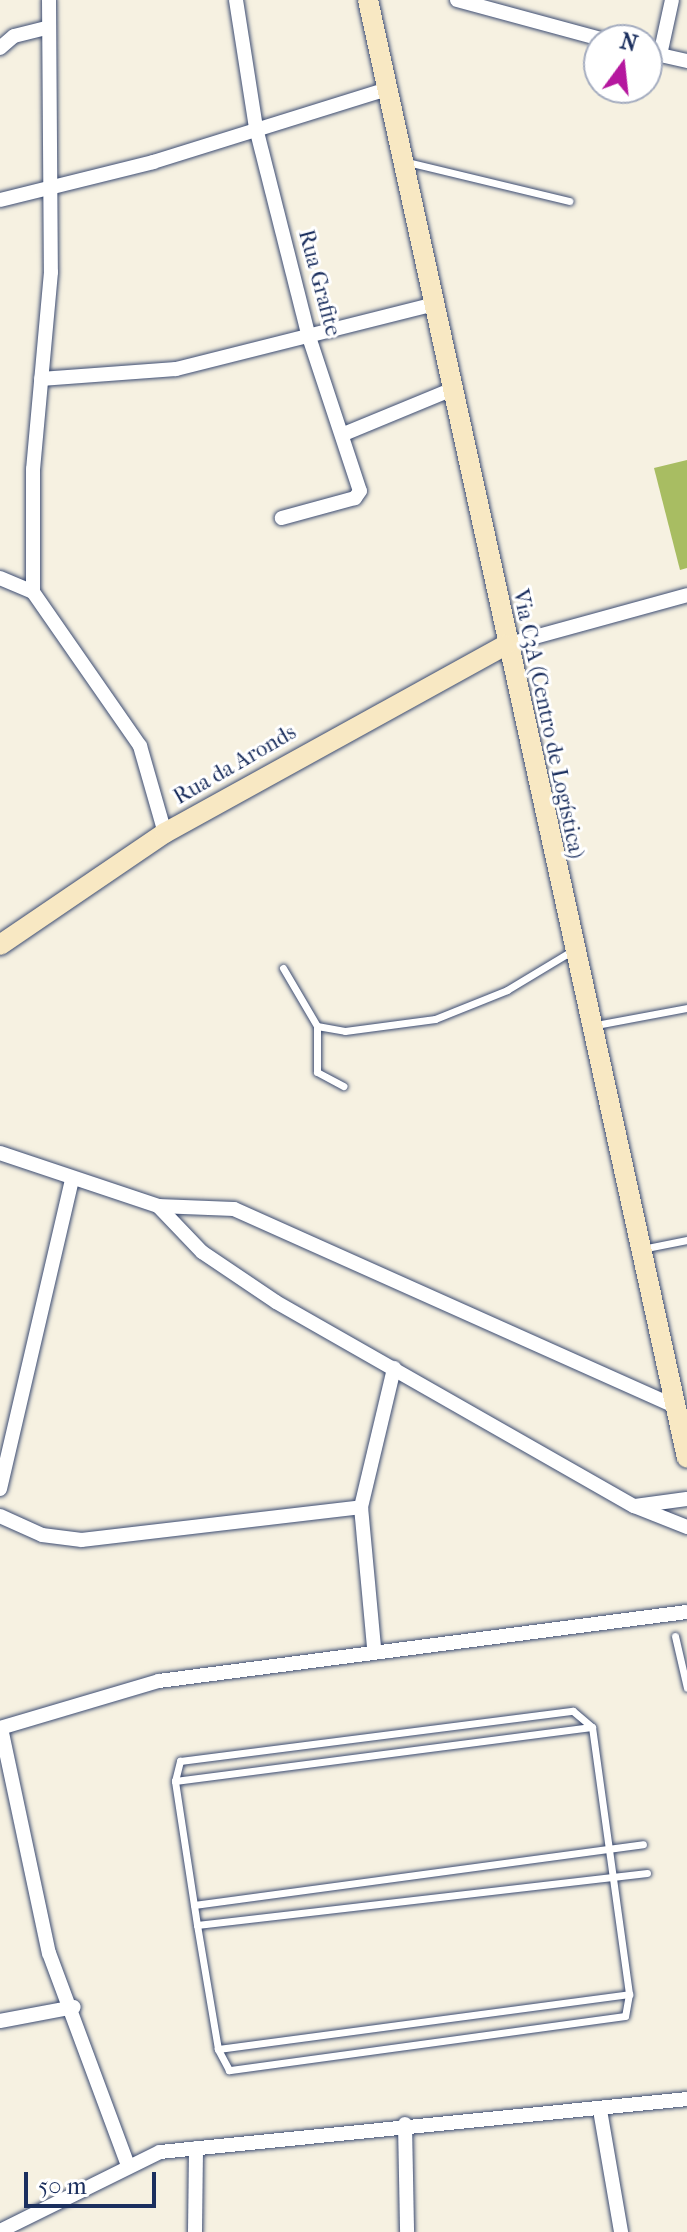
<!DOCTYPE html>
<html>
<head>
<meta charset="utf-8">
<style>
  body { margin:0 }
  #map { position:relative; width:687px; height:2232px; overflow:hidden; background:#f6f1e1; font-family:"IM FELL French Canon",serif }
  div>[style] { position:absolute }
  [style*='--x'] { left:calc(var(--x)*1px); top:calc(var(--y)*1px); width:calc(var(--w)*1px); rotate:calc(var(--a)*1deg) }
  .green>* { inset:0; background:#a8bd62 }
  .roads { filter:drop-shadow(0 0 2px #3c4c72) drop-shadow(0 0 2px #3c4c72) }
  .lane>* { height:7px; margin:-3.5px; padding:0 3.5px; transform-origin:3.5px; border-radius:3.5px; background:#fff }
  .street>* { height:14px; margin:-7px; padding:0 7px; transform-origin:7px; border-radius:7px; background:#fff }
  .secondary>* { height:20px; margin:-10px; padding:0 10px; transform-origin:10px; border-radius:10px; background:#f8e8c3 }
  span { translate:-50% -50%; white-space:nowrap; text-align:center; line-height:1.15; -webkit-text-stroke:6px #fff; paint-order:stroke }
  .street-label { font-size:22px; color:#1b2f5e }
  .north { position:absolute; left:583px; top:24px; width:80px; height:80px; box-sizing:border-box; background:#fff; border:2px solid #a4acbf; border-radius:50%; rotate:15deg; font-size:22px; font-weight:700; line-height:32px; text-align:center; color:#1b2f5e }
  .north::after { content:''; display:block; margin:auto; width:28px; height:36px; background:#b5179e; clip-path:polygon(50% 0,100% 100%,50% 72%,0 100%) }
  .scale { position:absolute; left:24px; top:2172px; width:132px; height:36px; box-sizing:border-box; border:4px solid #1b2f5e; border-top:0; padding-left:10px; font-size:24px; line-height:28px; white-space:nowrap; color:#1b2f5e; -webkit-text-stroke:6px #fff; paint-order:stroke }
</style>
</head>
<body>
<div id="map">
  <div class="green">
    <i style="clip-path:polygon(687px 460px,687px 568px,680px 570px,654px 468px)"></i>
  </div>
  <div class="roads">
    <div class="lane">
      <i style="--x:407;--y:162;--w:167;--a:13.5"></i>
      <i style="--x:283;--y:968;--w:67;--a:59.6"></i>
      <i style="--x:317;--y:1026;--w:28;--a:10"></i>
      <i style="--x:345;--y:1031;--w:91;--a:-7.6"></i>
      <i style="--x:435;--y:1019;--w:78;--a:-21.9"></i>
      <i style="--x:507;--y:990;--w:76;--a:-31"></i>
      <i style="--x:596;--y:1025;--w:93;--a:-10.6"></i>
      <i style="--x:317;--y:1026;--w:46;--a:90"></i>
      <i style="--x:317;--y:1072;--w:30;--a:28"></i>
      <i style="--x:642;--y:1249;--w:46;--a:-11.3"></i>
      <i style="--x:675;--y:1636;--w:53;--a:77"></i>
      <i style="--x:573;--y:1711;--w:25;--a:40"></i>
      <i style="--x:592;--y:1727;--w:270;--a:82.1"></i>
      <i style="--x:629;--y:1994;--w:22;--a:100"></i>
      <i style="--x:625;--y:2016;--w:400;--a:172.2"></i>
      <i style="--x:229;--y:2070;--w:24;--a:-118"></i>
      <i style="--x:218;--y:2049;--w:126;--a:-99.6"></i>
      <i style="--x:197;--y:1925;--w:146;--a:-98.7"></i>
      <i style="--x:175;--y:1781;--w:21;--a:-76"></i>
      <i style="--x:180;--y:1761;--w:396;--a:-7.3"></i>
      <i style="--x:175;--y:1781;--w:420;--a:-7.4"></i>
      <i style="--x:194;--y:1905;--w:453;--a:-7.7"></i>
      <i style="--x:197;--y:1925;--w:453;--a:-6.6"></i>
      <i style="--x:218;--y:2049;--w:415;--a:-7.6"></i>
    </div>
    <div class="street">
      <i style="--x:49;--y:0;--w:272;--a:89.6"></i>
      <i style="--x:51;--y:272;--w:198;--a:95.2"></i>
      <i style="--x:33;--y:469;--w:123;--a:90"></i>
      <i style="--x:33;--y:592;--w:188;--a:55.2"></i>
      <i style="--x:140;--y:746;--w:91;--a:74"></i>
      <i style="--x:236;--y:0;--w:130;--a:81.1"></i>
      <i style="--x:256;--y:128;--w:212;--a:75.8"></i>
      <i style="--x:308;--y:334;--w:165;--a:71.7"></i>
      <i style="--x:360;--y:491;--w:9;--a:126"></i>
      <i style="--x:355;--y:498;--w:76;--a:164.7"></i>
      <i style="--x:457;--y:0;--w:152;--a:15.2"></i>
      <i style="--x:0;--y:48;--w:18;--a:-41"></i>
      <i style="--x:14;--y:36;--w:34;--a:-14"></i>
      <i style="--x:647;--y:52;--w:41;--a:12.7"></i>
      <i style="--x:660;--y:55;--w:56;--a:-77.7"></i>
      <i style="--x:0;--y:200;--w:158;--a:-13.9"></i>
      <i style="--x:153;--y:162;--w:248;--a:-17.3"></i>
      <i style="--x:41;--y:379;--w:135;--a:-4.2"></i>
      <i style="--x:176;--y:369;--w:266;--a:-14.1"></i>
      <i style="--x:346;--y:433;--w:118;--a:-22.4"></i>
      <i style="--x:0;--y:578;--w:36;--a:23"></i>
      <i style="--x:506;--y:645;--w:188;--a:-15.4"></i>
      <i style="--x:0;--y:1153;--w:167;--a:18.5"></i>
      <i style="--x:158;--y:1206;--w:76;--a:2.3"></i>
      <i style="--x:234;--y:1209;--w:484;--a:24.1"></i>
      <i style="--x:158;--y:1206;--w:64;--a:46.3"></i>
      <i style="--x:202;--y:1252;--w:89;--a:34"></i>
      <i style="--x:276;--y:1302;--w:412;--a:29.7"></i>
      <i style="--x:634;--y:1506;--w:57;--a:21.6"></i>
      <i style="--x:0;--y:1489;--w:317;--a:-76.9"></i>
      <i style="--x:635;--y:1506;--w:52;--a:-7.7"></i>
      <i style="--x:361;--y:1507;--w:142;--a:84.7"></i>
      <i style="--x:0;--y:1516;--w:46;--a:24.3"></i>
      <i style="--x:42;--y:1535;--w:40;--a:7.1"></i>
      <i style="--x:82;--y:1540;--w:281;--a:-6.7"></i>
      <i style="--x:361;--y:1507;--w:143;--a:-76.6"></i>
      <i style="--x:0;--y:1728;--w:166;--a:-16.5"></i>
      <i style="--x:159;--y:1681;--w:532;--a:-7.45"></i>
      <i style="--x:1;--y:1728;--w:230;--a:78"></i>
      <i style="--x:49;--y:1953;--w:224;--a:69.6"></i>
      <i style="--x:0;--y:2021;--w:75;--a:-10.7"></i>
      <i style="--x:600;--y:2110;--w:124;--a:80.2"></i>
      <i style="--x:405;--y:2124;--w:108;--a:88.9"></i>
      <i style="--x:0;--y:2231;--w:178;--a:-26.3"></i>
      <i style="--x:160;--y:2152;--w:530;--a:-5.74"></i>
      <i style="--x:195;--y:2232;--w:84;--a:-89.3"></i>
    </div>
    <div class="secondary">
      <i style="--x:368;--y:0;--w:1492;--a:77.66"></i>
      <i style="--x:0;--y:945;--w:199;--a:-34.2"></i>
      <i style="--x:165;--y:833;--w:389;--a:-28.9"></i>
    </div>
  </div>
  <div class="street-label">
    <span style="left:319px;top:283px;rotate:75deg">Rua Grafite</span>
    <span style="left:548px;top:724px;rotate:78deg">Via C3A (Centro de Logística)</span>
    <span style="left:235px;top:765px;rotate:-30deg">Rua da Aronds</span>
  </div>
  <div class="north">N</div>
  <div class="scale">50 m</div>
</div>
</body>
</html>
